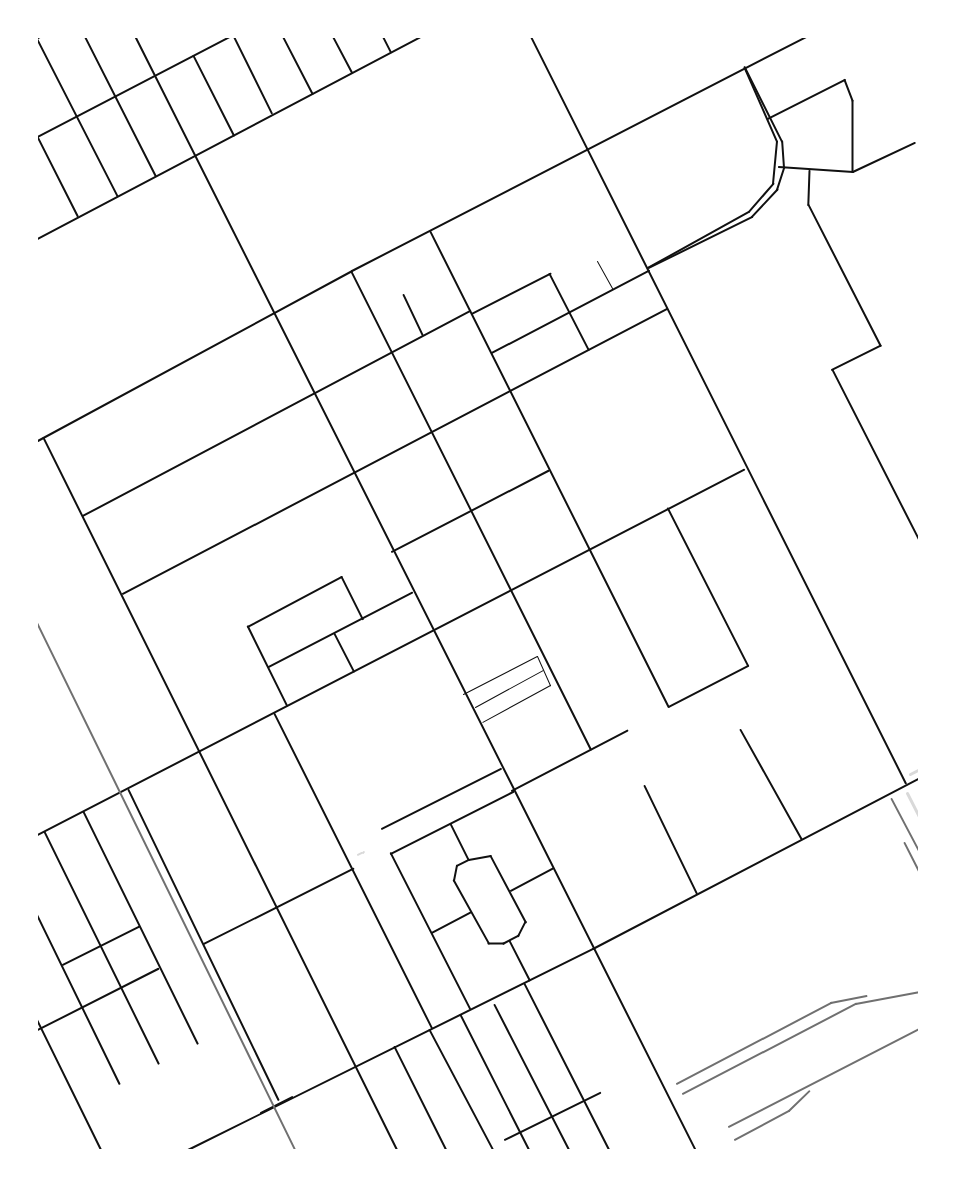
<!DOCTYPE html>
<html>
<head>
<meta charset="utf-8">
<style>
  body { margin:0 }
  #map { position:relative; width:956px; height:1187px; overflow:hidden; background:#fff; font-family:"Fira Sans",sans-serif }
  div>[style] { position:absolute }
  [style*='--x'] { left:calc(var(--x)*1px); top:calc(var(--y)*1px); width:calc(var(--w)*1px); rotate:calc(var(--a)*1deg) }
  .stream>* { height:1.5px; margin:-0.75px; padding:0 0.75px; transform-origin:0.75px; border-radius:0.75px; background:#d9d9d9 }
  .canal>* { height:3px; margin:-1.5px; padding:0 1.5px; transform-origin:1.5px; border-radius:1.5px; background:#d9d9d9 }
  .service>* { height:1px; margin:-0.5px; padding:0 0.5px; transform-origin:0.5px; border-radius:0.5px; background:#111 }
  .minor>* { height:1.5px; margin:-0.75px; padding:0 0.75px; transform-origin:0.75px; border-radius:0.75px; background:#111 }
  .tertiary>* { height:1.5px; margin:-0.75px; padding:0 0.75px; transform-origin:0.75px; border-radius:0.75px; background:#111 }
  .secondary>* { height:2px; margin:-1px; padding:0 1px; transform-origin:1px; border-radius:1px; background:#111 }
  .rail>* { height:1.5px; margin:-0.75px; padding:0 0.75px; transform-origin:0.75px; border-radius:0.75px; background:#707070 }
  span { translate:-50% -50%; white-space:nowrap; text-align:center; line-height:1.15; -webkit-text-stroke:6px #fff; paint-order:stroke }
  .frame { position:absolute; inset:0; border:38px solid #fff; pointer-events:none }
</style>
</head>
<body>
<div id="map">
  <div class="stream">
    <i style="--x:363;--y:853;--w:1;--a:-45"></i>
    <i style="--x:358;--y:855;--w:4;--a:-27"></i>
  </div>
  <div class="canal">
    <i style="--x:910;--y:774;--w:11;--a:-27"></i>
    <i style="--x:907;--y:793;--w:29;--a:63"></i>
  </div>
  <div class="service">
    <i style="--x:597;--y:261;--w:31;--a:61"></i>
    <i style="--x:463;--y:694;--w:83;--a:-27.2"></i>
    <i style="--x:537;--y:656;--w:32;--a:66"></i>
    <i style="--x:550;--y:685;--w:77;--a:151.4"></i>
    <i style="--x:475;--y:707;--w:77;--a:-28.6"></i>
  </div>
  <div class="minor">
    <i style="--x:85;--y:36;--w:157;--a:63.1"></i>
    <i style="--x:234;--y:36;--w:86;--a:63.7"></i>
    <i style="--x:283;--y:36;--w:65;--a:62.7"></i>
    <i style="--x:333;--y:36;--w:41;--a:62.2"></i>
    <i style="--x:383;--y:36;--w:18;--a:63"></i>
    <i style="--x:38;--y:40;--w:175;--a:62.9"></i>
    <i style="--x:194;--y:56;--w:89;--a:63.1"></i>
    <i style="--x:768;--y:119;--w:86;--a:-26.9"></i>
    <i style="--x:845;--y:80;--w:22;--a:69"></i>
    <i style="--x:853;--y:101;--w:71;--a:90"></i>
    <i style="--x:36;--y:133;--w:93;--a:63.2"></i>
    <i style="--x:36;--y:138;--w:221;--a:-27.5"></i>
    <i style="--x:779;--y:167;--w:74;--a:3.9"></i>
    <i style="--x:853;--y:172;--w:68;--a:-25.1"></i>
    <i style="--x:810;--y:171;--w:34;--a:92"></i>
    <i style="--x:809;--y:205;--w:158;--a:62.9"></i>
    <i style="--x:881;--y:346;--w:54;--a:153.4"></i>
    <i style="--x:833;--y:370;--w:192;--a:63"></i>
    <i style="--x:431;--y:232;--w:531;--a:63.39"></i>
    <i style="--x:669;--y:707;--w:89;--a:-27.4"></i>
    <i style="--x:748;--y:666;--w:176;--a:-117"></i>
    <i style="--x:36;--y:240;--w:437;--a:-27.8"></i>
    <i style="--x:648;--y:268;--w:115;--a:-29"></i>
    <i style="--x:749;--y:212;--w:37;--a:-49"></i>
    <i style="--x:773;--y:184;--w:42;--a:-84.6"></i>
    <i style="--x:777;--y:142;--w:80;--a:-113.7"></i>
    <i style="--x:649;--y:268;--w:115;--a:-26.3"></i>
    <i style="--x:752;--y:217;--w:37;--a:-47"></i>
    <i style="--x:777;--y:190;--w:23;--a:-72"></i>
    <i style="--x:784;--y:168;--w:26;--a:-94"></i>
    <i style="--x:782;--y:142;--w:83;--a:-116.6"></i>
    <i style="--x:352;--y:272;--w:534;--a:63.39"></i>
    <i style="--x:404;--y:295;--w:44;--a:64.6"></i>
    <i style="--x:472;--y:314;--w:88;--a:-27.1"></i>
    <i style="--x:550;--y:274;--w:85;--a:62.8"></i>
    <i style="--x:492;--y:353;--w:177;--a:-27.6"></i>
    <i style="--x:83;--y:516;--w:438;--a:-27.9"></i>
    <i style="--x:392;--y:552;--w:176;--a:-27.4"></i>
    <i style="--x:123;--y:594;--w:614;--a:-27.65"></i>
    <i style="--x:335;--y:634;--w:42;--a:62.8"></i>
    <i style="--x:269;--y:667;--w:161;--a:-27.4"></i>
    <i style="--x:287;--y:706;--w:88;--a:-116.3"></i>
    <i style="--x:248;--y:627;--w:106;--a:-28"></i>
    <i style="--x:342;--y:577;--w:47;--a:63.4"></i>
    <i style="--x:275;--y:714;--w:351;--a:63.4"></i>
    <i style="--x:741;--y:730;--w:125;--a:60.8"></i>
    <i style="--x:645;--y:786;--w:119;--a:64.1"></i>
    <i style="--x:129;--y:790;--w:344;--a:64.2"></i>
    <i style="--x:512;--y:791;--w:130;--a:-27.6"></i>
    <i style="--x:84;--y:812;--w:258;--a:63.8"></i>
    <i style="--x:451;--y:824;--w:40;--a:63.4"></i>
    <i style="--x:469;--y:860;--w:22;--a:-10"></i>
    <i style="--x:491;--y:856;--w:75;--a:62.1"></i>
    <i style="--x:526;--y:922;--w:16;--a:117"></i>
    <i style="--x:519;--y:936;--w:17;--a:152"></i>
    <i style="--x:504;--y:944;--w:15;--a:180"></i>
    <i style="--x:489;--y:944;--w:72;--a:-119.1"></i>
    <i style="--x:454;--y:881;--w:15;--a:-79"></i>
    <i style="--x:457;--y:866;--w:13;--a:-27"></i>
    <i style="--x:382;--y:829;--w:133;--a:-26.8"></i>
    <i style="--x:45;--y:832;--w:258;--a:63.8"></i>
    <i style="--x:511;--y:891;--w:47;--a:-28.2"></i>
    <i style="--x:36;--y:912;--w:191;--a:64"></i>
    <i style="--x:432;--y:933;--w:43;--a:-27.8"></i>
    <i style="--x:510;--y:941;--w:44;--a:62.9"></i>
    <i style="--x:204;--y:944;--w:167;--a:-26.7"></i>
    <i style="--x:63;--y:965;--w:85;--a:-26.6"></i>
    <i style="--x:525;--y:984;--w:187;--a:63"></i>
    <i style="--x:495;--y:1005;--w:164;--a:62.8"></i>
    <i style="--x:470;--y:1009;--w:174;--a:-117"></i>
    <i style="--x:391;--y:854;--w:137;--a:-26.9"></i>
    <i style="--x:461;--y:1015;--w:153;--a:63.1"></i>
    <i style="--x:36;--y:1017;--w:149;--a:63.8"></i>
    <i style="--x:430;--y:1030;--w:137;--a:62.1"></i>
    <i style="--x:36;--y:1031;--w:137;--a:-26.9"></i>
    <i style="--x:395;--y:1047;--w:116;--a:63.4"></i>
    <i style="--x:505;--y:1140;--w:106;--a:-26.3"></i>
  </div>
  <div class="tertiary">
    <i style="--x:531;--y:36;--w:836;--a:63.34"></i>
    <i style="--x:44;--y:438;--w:796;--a:63.6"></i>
    <i style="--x:36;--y:836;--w:797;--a:-27.34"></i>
  </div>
  <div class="secondary">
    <i style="--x:135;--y:36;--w:1248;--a:63.29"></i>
    <i style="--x:36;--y:39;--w:7;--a:-27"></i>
    <i style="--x:36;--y:442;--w:359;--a:-28.4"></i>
    <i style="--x:352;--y:271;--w:513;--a:-27.26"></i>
    <i style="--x:261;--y:1113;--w:35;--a:-27"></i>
    <i style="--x:186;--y:1151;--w:454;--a:-26.4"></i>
    <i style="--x:593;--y:949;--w:369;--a:-27.6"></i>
  </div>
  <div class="rail">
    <i style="--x:36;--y:620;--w:591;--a:63.91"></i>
    <i style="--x:892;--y:799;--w:60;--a:62.2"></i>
    <i style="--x:905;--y:843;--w:33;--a:63"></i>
    <i style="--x:677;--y:1084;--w:174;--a:-27.7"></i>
    <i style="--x:831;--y:1003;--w:36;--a:-11"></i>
    <i style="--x:683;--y:1094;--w:195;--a:-27.5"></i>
    <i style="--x:856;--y:1004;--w:65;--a:-10.6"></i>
    <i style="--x:729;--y:1127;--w:215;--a:-27.2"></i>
    <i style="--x:735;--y:1140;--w:61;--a:-28.2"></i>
    <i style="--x:789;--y:1111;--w:28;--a:-44"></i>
  </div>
  <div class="frame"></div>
</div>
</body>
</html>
